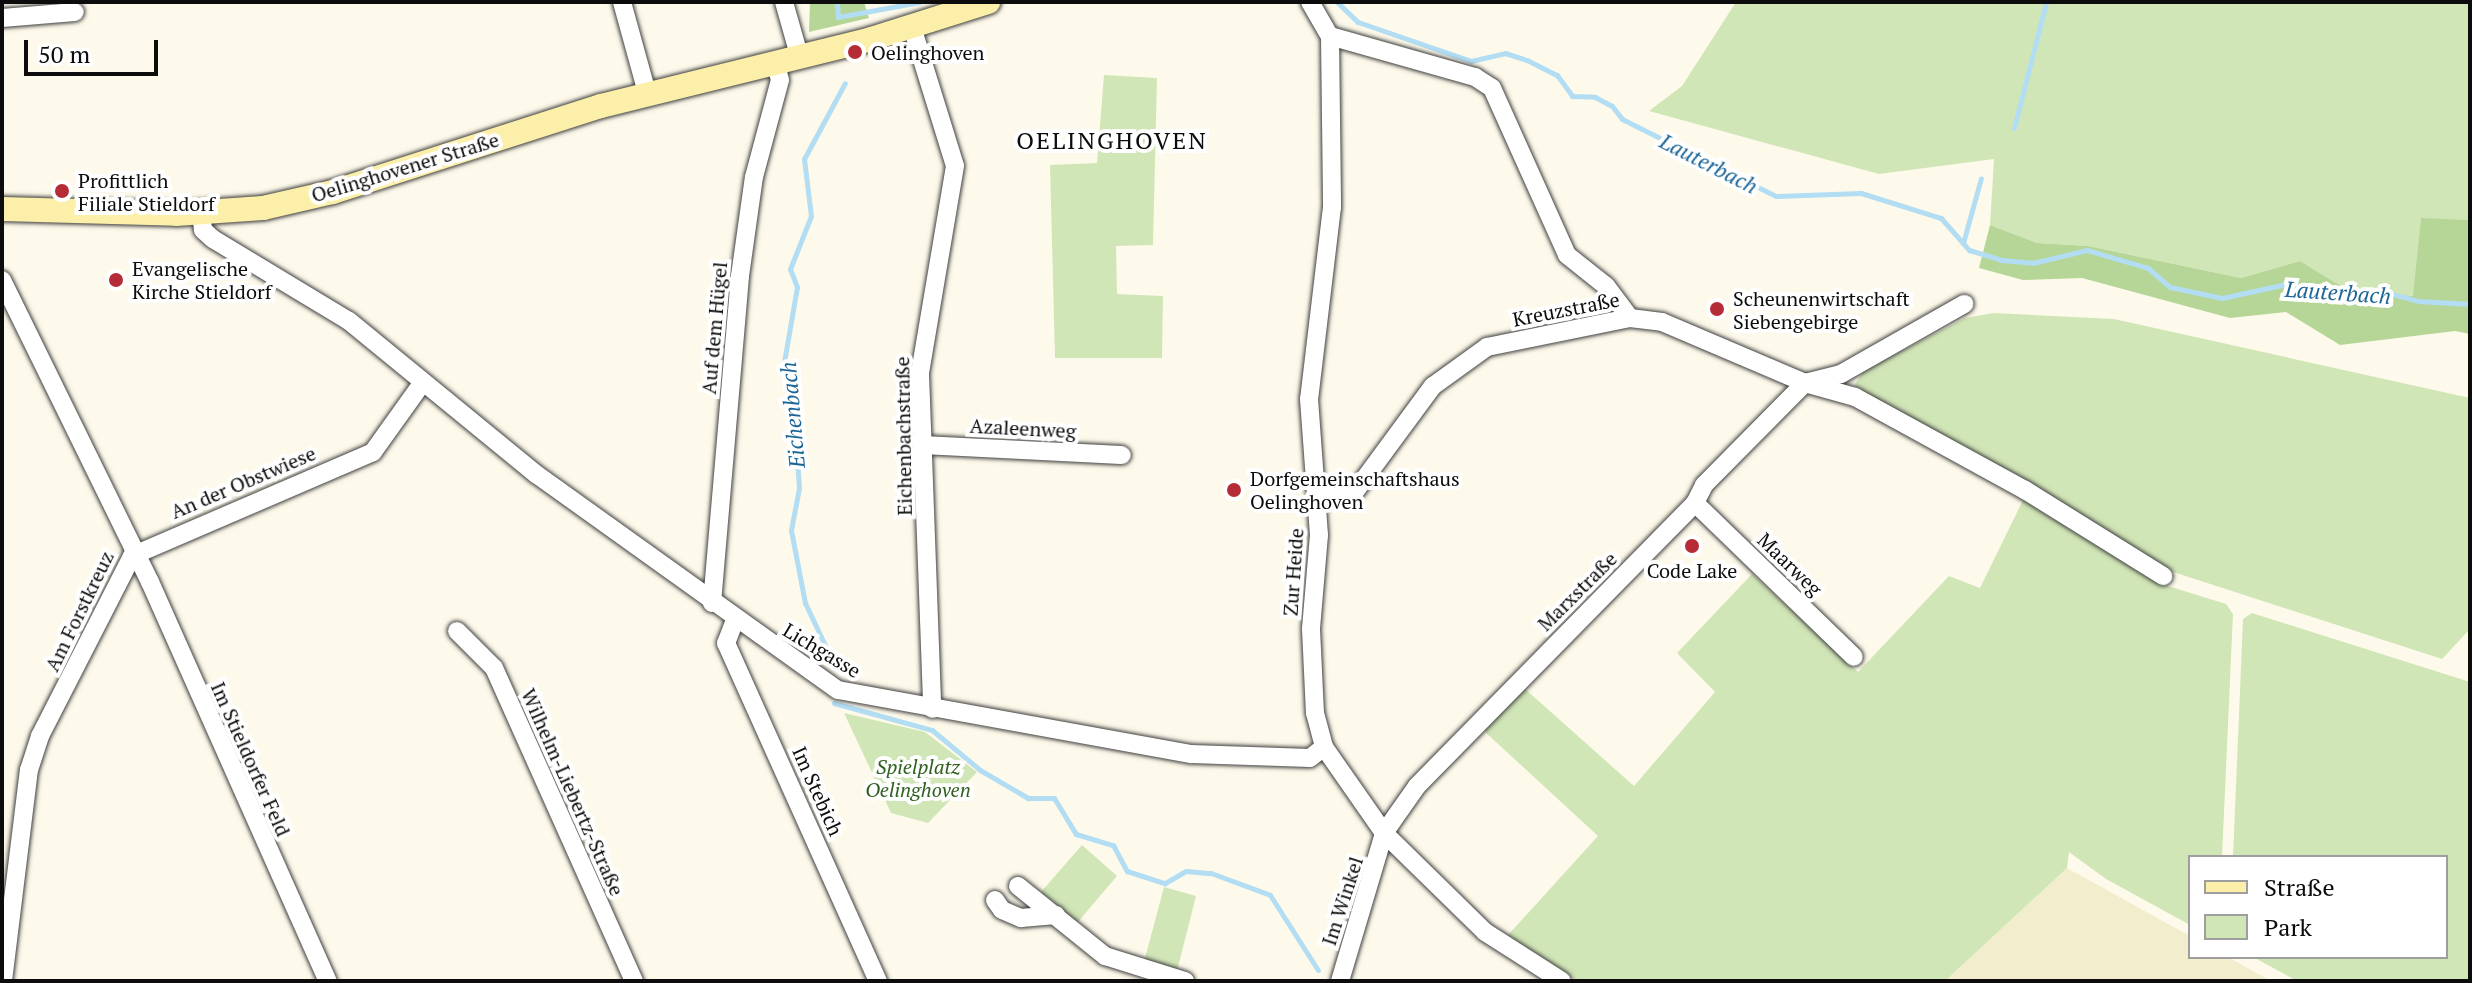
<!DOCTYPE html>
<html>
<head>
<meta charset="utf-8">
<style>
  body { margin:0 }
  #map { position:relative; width:2472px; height:983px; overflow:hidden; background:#fefaeb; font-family:"PT Serif",serif }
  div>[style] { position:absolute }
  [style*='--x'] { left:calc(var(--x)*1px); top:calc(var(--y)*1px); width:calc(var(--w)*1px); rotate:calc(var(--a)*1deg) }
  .farmland>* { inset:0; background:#f2eecd }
  .green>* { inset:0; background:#d1e6b7 }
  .forest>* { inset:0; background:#b6d697 }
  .stream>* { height:5px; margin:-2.5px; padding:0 2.5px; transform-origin:2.5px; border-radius:2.5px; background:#b2ddf3 }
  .roads { filter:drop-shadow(0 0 2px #3f3f3f) drop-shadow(0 0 2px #3f3f3f) }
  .street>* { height:18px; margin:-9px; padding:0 9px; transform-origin:9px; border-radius:9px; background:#fff }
  .secondary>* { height:24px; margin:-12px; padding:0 12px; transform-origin:12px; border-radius:12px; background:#fbefa9 }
  .dots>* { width:22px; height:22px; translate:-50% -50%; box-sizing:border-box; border:4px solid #fff; border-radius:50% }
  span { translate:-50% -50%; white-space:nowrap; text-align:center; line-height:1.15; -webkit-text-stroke:8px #fff; paint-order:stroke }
  .poi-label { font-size:20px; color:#0c0c0c }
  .left { translate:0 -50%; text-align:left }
  .street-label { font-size:20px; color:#0c0c0c }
  .park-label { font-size:20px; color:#2f6020; font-style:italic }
  .water-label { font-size:22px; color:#1c6597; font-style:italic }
  .quarter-label { font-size:24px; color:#0c0c0c; letter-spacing:2px }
  .frame { position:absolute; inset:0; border:4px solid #0c0c0c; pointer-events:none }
  .legend { position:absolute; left:2188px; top:855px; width:260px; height:104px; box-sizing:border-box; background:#fff; border:2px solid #9e9e9e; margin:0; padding:10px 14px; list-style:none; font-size:24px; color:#0c0c0c }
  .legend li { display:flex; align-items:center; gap:16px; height:40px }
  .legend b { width:40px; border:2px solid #9e9e9e }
  .scale { position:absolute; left:24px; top:40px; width:134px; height:36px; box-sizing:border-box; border:4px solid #0c0c0c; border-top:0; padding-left:10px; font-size:24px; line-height:28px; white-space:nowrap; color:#0c0c0c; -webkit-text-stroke:6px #fff; paint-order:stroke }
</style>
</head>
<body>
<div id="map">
  <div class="farmland">
    <i style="clip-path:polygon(2067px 868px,2190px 936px,2190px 957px,2228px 957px,2271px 981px,1945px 981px)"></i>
  </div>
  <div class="green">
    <i style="clip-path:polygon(1736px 2px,2470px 2px,2470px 220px,2421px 219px,2414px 296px,2346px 289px,2300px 261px,2241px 278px,2088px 246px,2037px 243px,1990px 225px,1994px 159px,1879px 174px,1649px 111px,1682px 86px)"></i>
    <i style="clip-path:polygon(1104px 75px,1157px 78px,1153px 245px,1116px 246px,1117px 294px,1163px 296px,1162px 358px,1055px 358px,1050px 165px,1097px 163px)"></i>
    <i style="clip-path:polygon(1994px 313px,2114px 319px,2470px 398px,2470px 629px,2442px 659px,2164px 569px,1858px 392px,1855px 384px,1864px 371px,1965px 318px)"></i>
    <i style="clip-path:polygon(2027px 492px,2168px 586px,2226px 604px,2233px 614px,2222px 857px,2190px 857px,2190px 925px,2106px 879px,2069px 852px,2067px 868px,1945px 981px,1577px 981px,1508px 935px,1598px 836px,1484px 731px,1524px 688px,1634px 786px,1715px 692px,1677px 653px,1752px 574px,1858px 672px,1949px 576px,1980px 588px)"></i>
    <i style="clip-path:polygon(2252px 613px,2470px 682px,2470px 981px,2297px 981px,2253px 957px,2446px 957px,2446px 857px,2233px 857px,2243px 619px)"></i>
    <i style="clip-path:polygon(844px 713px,925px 732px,977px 772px,928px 823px,891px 813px)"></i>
    <i style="clip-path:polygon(1082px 845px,1117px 876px,1077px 923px,1041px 892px)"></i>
    <i style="clip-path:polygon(1164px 887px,1196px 896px,1177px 971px,1144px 962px)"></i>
  </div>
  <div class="forest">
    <i style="clip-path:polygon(810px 2px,864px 2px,869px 18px,809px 32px)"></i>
    <i style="clip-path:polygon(2421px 218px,2470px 220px,2470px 334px,2455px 331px,2340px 345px,2286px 312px,2230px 318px,2082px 278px,2023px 280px,1979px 268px,1990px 225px,2037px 243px,2088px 246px,2241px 278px,2300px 261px,2346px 289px,2413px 296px)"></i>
  </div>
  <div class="stream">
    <i style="--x:837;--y:2;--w:15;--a:86"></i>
    <i style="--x:838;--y:17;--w:83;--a:-10.4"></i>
    <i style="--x:1337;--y:2;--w:29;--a:44"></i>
    <i style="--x:1358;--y:22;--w:120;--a:19"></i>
    <i style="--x:1471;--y:61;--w:35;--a:-13"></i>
    <i style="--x:1505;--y:53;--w:23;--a:18"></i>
    <i style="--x:1527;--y:60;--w:34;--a:27"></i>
    <i style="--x:1557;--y:75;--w:26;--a:54"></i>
    <i style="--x:1572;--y:96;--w:23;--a:2"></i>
    <i style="--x:1595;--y:97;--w:19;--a:28"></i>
    <i style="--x:1612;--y:106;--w:16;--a:52"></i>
    <i style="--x:1622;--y:119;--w:172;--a:26.6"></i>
    <i style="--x:1776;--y:196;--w:85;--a:-2"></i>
    <i style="--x:1861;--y:193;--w:84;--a:17.4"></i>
    <i style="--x:1941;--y:218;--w:43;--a:48.8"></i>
    <i style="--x:1969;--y:250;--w:34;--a:17"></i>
    <i style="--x:2001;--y:260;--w:32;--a:5"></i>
    <i style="--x:2033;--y:263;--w:56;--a:-13.5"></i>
    <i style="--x:2087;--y:250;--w:64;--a:16.4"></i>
    <i style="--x:2148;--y:268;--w:29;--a:41"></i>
    <i style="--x:2170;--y:287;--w:53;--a:11.9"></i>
    <i style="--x:2222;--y:298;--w:66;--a:-12.2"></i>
    <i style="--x:2287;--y:284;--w:36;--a:13"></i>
    <i style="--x:2322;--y:292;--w:59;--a:-1"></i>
    <i style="--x:2381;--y:291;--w:38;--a:15"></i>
    <i style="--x:2418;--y:301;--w:52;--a:3.3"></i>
    <i style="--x:2014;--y:128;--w:130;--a:-75.7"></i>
    <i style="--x:1963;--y:243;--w:67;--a:-74.5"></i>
    <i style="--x:832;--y:660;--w:63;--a:-115.3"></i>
    <i style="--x:805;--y:603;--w:74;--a:-100.9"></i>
    <i style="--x:791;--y:530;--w:43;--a:-79.2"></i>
    <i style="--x:799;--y:488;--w:88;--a:-93.9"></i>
    <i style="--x:793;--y:400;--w:39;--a:-103"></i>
    <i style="--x:784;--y:362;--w:76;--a:-80.2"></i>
    <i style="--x:797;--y:287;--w:19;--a:-111"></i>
    <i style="--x:790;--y:269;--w:57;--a:-68.4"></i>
    <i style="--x:811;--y:216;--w:57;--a:-97"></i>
    <i style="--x:804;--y:159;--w:86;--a:-61.7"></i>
    <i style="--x:834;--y:703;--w:102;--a:15.4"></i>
    <i style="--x:932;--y:730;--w:62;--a:39.8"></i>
    <i style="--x:980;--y:770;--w:56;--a:30.3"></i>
    <i style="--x:1028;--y:798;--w:26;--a:0"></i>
    <i style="--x:1054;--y:798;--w:42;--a:58.6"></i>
    <i style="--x:1076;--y:834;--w:39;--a:17"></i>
    <i style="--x:1113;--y:845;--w:30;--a:62"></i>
    <i style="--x:1127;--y:871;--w:40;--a:18"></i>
    <i style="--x:1165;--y:883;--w:24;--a:-30"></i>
    <i style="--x:1186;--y:871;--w:25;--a:5"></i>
    <i style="--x:1211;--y:873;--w:63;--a:20.4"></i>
    <i style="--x:1270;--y:895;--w:89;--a:57.4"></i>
  </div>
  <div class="roads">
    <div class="street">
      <i style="--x:622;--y:2;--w:94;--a:74.6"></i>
      <i style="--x:784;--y:2;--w:55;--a:74.2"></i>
      <i style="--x:1310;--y:2;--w:39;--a:60"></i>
      <i style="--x:1330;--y:36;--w:171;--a:89.3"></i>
      <i style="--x:1332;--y:207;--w:193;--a:96.8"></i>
      <i style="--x:1309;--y:399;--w:136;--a:85.8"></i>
      <i style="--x:1319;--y:535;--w:94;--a:94.9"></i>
      <i style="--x:1311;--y:629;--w:84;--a:87.3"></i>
      <i style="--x:1315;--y:713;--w:35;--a:75"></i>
      <i style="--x:1324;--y:747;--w:105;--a:55.1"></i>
      <i style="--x:1384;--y:833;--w:141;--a:44.4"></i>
      <i style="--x:1485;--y:932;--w:91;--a:32.5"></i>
      <i style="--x:2;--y:18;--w:73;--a:-4.7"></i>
      <i style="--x:912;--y:27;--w:145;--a:72.8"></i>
      <i style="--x:955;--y:166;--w:211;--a:99.6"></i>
      <i style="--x:920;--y:374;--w:335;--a:87.9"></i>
      <i style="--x:1330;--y:36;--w:151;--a:15.8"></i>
      <i style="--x:1475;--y:77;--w:20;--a:33"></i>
      <i style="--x:1492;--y:88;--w:183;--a:65.8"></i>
      <i style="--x:1567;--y:255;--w:50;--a:38.5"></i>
      <i style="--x:1606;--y:286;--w:40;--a:53"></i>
      <i style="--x:201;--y:213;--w:17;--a:83"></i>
      <i style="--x:203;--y:230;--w:13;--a:42"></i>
      <i style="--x:213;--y:239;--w:159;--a:31.1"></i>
      <i style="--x:349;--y:321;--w:242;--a:39.3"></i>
      <i style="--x:536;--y:474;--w:371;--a:35.6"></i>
      <i style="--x:838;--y:690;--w:359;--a:10.3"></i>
      <i style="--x:1191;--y:754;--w:119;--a:1.9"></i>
      <i style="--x:1310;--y:758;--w:18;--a:-38"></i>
      <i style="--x:2;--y:280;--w:336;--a:63.9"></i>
      <i style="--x:150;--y:582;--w:437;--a:66"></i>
      <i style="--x:922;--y:445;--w:200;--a:2.9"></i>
      <i style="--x:1318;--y:490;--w:36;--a:5"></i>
      <i style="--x:1354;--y:493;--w:133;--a:-53.6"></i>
      <i style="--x:1433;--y:386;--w:67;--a:-35.8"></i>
      <i style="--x:1487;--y:347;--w:146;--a:-11.5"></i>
      <i style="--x:1630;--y:318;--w:32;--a:7"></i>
      <i style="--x:1662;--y:322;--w:155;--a:23.1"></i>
      <i style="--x:1805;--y:383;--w:52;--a:15.6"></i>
      <i style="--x:1855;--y:397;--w:194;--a:28.7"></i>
      <i style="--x:2025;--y:490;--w:163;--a:31.9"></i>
      <i style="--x:1695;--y:503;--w:221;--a:44.1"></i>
      <i style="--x:132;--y:556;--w:262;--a:-23.3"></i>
      <i style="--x:373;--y:452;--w:86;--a:-54.5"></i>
      <i style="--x:712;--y:603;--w:328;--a:-85.1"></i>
      <i style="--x:740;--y:276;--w:100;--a:-82"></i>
      <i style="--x:754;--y:177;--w:100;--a:-75"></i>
      <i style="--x:780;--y:80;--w:20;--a:-105"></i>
      <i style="--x:735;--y:620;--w:25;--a:111"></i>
      <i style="--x:726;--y:643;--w:371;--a:65.8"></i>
      <i style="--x:457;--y:631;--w:52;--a:45"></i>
      <i style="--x:494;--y:668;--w:343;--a:65.9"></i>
      <i style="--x:1018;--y:886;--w:112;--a:38.8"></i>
      <i style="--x:1105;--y:956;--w:84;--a:17.4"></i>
      <i style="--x:995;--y:900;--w:12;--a:55"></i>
      <i style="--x:1002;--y:910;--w:21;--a:23"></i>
      <i style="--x:1021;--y:918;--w:35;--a:-5"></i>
      <i style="--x:3;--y:981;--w:213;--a:-83"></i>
      <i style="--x:29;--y:770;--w:36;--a:-72"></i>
      <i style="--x:40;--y:736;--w:202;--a:-62.9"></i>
      <i style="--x:1340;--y:981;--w:154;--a:-73.4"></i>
      <i style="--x:1384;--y:833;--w:57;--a:-54.9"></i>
      <i style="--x:1417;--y:786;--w:397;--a:-45.5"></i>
      <i style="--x:1695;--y:503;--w:20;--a:-63"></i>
      <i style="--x:1704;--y:485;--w:144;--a:-45.3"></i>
      <i style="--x:1805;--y:383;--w:37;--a:-14"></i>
      <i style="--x:1841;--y:374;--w:142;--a:-29.6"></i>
    </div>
    <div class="secondary">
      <i style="--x:2;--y:209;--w:174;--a:1.6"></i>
      <i style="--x:176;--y:214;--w:87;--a:-3.9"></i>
      <i style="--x:263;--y:208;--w:72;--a:-12.9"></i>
      <i style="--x:333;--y:192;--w:281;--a:-17.8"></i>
      <i style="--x:601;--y:106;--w:278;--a:-13.9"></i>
      <i style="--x:871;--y:39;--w:123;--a:-17.5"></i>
    </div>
  </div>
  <div class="dots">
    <i style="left:855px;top:52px;background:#b52b36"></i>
    <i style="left:62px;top:191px;background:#b52b36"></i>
    <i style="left:116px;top:280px;background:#b52b36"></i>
    <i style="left:1717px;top:309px;background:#b52b36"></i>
    <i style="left:1234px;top:490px;background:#b52b36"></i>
    <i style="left:1692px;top:546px;background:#b52b36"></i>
  </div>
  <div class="poi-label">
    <span class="left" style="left:871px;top:52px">Oelinghoven</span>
    <span class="left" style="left:78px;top:192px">Profittlich<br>Filiale Stieldorf</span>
    <span class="left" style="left:132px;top:280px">Evangelische<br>Kirche Stieldorf</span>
    <span class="left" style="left:1733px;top:310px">Scheunenwirtschaft<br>Siebengebirge</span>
    <span class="left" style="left:1250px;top:490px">Dorfgemeinschaftshaus<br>Oelinghoven</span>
    <span style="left:1692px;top:570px">Code Lake</span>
  </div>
  <div class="street-label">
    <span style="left:405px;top:167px;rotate:-17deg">Oelinghovener Straße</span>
    <span style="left:1566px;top:309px;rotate:-11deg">Kreuzstraße</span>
    <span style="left:714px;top:328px;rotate:-85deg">Auf dem Hügel</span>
    <span style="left:1023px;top:428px;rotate:3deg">Azaleenweg</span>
    <span style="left:903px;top:436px;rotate:-91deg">Eichenbachstraße</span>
    <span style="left:243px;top:482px;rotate:-23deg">An der Obstwiese</span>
    <span style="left:1790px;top:564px;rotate:44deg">Maarweg</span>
    <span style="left:1293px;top:572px;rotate:-86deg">Zur Heide</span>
    <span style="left:1577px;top:591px;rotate:-45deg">Marxstraße</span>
    <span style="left:79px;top:611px;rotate:-64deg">Am Forstkreuz</span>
    <span style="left:822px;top:650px;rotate:31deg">Lichgasse</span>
    <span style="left:251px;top:759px;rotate:66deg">Im Stieldorfer Feld</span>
    <span style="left:818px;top:791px;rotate:66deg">Im Stebich</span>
    <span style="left:573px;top:792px;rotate:66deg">Wilhelm-Liebertz-Straße</span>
    <span style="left:1342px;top:901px;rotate:-72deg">Im Winkel</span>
  </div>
  <div class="park-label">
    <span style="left:918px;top:778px">Spielplatz<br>Oelinghoven</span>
  </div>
  <div class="water-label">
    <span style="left:1709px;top:163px;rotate:27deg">Lauterbach</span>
    <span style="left:2338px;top:292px;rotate:4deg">Lauterbach</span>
    <span style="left:792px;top:415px;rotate:-95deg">Eichenbach</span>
  </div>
  <div class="quarter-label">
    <span style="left:1112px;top:141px">OELINGHOVEN</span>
  </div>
  <div class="frame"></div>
  <ul class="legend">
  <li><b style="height:10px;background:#fbefa9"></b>Straße</li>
  <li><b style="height:22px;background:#d1e6b7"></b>Park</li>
  </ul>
  <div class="scale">50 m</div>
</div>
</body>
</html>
